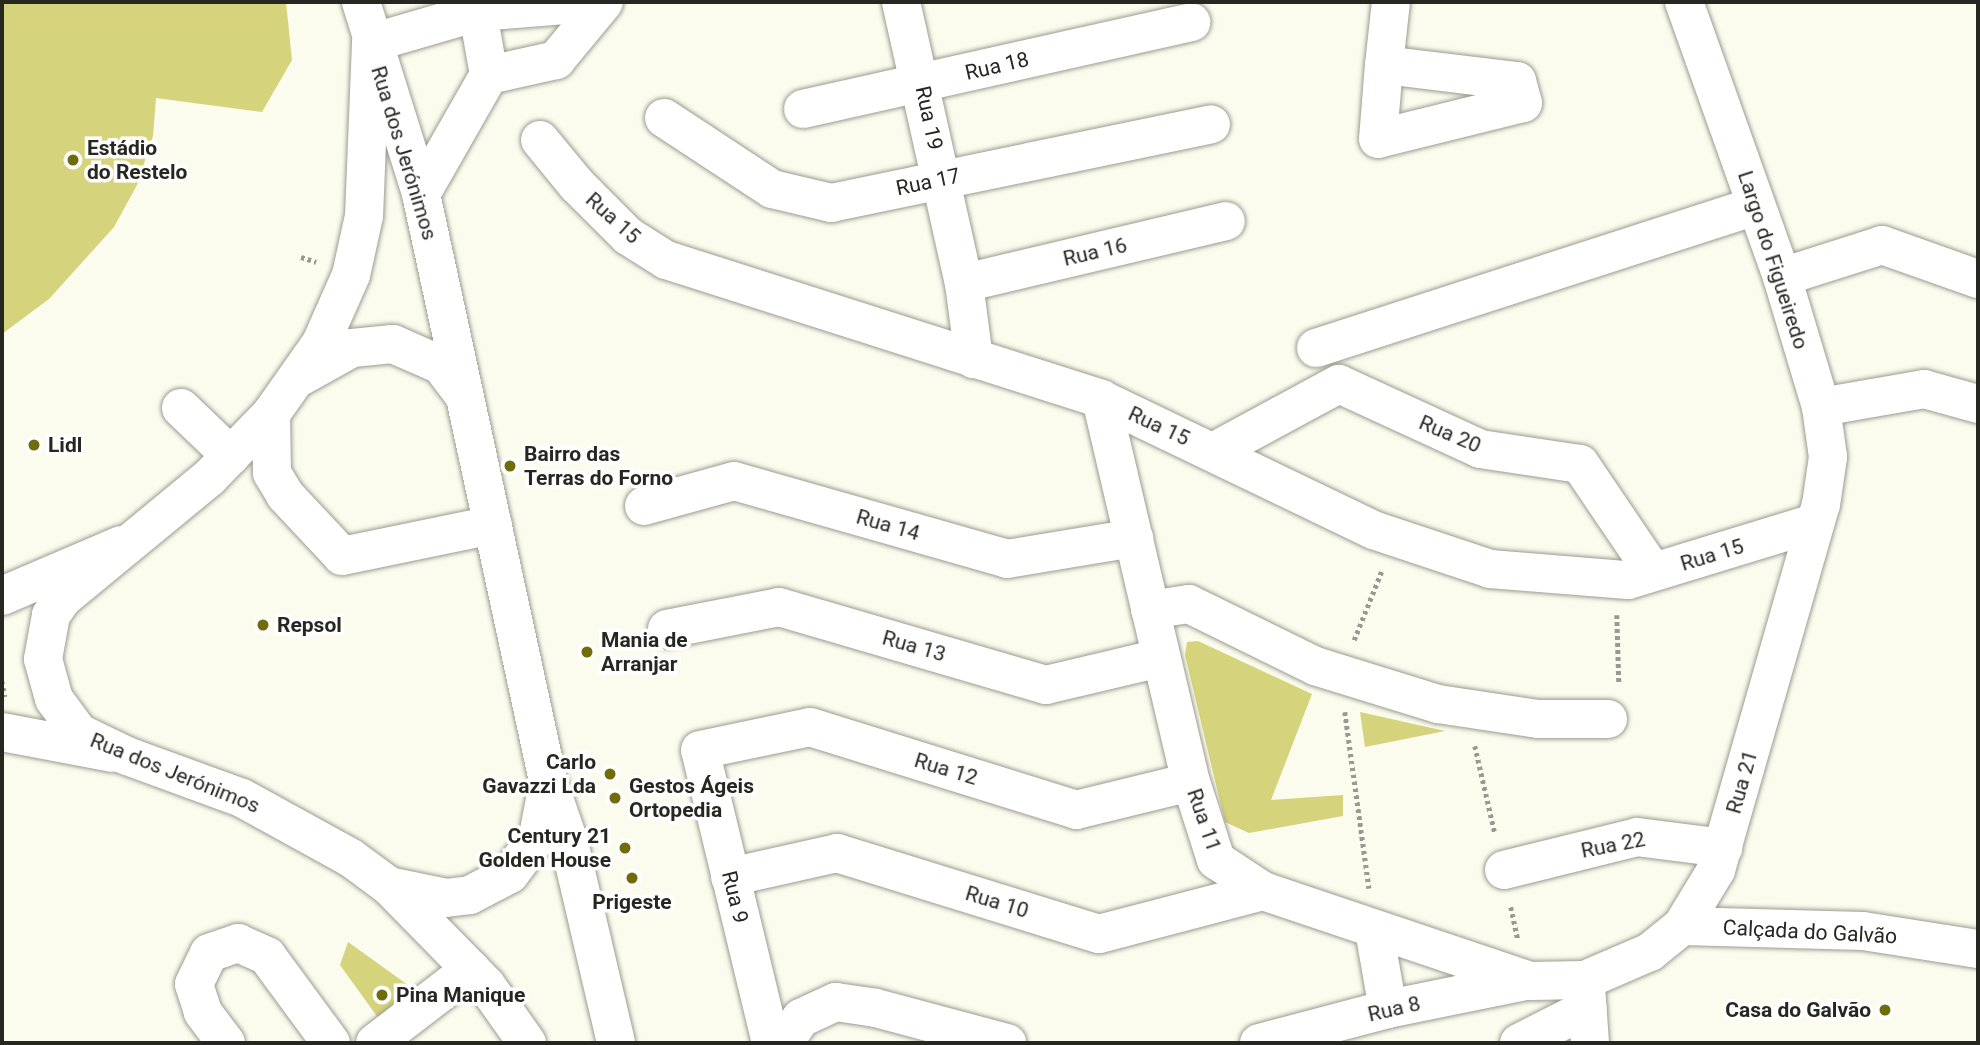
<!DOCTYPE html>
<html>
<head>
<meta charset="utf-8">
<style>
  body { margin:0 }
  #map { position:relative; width:1980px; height:1045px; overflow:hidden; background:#fbfbee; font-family:Roboto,sans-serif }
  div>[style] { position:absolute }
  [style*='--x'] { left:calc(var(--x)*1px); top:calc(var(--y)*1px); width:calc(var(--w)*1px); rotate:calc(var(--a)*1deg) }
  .green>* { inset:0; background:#d5d37b }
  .path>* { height:4.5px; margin-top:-2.25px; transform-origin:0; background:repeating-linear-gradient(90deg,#999990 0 3.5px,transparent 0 7px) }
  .roads { filter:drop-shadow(0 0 2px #9b9b8f) drop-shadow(0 0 2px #9b9b8f) }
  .minor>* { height:38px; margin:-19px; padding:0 19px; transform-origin:19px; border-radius:19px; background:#fff }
  .major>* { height:38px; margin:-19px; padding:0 19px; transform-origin:19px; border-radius:19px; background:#fff }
  .dots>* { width:19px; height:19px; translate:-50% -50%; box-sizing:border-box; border:4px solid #fff; border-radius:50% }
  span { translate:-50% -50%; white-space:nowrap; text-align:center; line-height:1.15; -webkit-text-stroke:7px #fff; paint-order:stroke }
  .street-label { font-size:21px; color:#272722 }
  .poi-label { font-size:21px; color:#272722; font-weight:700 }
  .left { translate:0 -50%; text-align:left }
  .right { translate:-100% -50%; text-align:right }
  .frame { position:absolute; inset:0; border:4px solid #272722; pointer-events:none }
</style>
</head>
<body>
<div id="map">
  <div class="green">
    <i style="clip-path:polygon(2px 2px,286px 2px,292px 60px,262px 112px,156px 98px,153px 136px,137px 185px,114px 227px,49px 299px,2px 334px)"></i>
    <i style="clip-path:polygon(1198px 641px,1312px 694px,1271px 800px,1343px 795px,1343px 816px,1249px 833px,1225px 822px,1185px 655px,1187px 642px)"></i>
    <i style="clip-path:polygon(1360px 712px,1445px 731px,1365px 747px)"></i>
    <i style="clip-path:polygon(348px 942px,408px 985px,408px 997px,384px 1026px,340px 965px)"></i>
  </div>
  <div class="path">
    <i style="--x:301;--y:257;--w:16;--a:18"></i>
    <i style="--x:1617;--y:615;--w:68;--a:88.3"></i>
    <i style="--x:1354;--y:640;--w:75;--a:-68.2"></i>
    <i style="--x:2;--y:681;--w:16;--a:79"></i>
    <i style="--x:1345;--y:712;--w:178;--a:82.2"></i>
    <i style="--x:1475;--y:746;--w:89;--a:77.1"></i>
    <i style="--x:1511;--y:907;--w:33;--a:78"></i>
  </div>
  <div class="roads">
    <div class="minor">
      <i style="--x:476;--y:2;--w:74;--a:79.9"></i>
      <i style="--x:901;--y:2;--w:288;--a:77.4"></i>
      <i style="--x:964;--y:283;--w:77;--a:82.5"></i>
      <i style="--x:371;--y:43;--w:111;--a:-16.2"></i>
      <i style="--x:478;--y:12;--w:125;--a:-4.6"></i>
      <i style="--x:1384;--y:65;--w:134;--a:6.9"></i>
      <i style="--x:1517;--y:81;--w:23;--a:75"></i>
      <i style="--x:1523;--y:103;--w:149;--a:166.1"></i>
      <i style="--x:1378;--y:139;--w:74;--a:-85.4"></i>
      <i style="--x:1384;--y:65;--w:63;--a:-83.7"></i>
      <i style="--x:803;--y:109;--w:398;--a:-12.6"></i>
      <i style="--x:664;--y:118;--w:129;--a:33.3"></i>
      <i style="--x:772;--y:189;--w:61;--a:13.3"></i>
      <i style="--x:831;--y:203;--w:388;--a:-11.7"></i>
      <i style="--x:540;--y:140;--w:58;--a:50.6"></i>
      <i style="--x:577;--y:185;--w:72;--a:45"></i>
      <i style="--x:628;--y:236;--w:45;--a:32.3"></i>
      <i style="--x:666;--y:260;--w:457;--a:17.7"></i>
      <i style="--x:1101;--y:399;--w:302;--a:25.7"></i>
      <i style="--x:1373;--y:530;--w:123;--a:18.4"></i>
      <i style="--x:1490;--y:569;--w:138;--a:4.6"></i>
      <i style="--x:1628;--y:580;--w:195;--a:-17"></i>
      <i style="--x:421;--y:194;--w:137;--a:-60.3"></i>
      <i style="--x:489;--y:75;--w:69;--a:-12.6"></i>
      <i style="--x:556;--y:60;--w:75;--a:-50.4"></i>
      <i style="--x:1782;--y:277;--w:105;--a:-17.7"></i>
      <i style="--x:1882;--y:245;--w:102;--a:19.5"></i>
      <i style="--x:964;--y:283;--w:269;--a:-13.3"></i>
      <i style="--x:1316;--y:348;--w:462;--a:-17.9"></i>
      <i style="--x:1101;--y:399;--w:393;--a:76.8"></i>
      <i style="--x:1191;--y:782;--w:82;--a:72.2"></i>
      <i style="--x:1216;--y:860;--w:56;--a:33.4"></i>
      <i style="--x:1263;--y:891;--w:282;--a:18.6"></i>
      <i style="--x:1530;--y:981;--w:55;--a:-1"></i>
      <i style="--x:1585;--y:980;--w:71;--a:-23.3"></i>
      <i style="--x:1650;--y:952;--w:41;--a:-39.1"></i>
      <i style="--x:1682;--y:926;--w:66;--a:-58.7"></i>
      <i style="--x:1716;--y:870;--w:380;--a:-74"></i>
      <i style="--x:1821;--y:505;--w:49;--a:-81.7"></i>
      <i style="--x:1828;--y:457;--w:50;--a:-98"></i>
      <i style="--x:1821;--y:407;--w:136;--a:-106.7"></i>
      <i style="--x:1782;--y:277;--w:292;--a:-109.6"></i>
      <i style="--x:1821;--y:407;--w:105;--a:-9.9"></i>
      <i style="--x:1924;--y:389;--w:56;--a:15.5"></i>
      <i style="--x:181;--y:408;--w:69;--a:43.8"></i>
      <i style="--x:271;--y:414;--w:59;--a:89"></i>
      <i style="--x:272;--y:473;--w:26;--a:59"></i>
      <i style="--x:285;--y:495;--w:83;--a:46.9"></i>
      <i style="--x:342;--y:556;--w:154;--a:-11.6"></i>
      <i style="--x:1213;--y:452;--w:143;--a:-28.4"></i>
      <i style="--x:1339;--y:384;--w:155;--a:24.7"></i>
      <i style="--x:1480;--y:449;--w:101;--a:8.5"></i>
      <i style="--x:1580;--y:464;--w:130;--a:55.9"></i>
      <i style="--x:644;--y:506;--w:93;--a:-15.5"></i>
      <i style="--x:734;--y:481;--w:284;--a:15.9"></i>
      <i style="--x:1007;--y:559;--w:129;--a:-9.4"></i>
      <i style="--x:2;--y:596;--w:129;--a:-23.2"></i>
      <i style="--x:1150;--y:610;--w:39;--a:-9"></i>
      <i style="--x:1189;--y:604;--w:140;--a:26.2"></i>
      <i style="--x:1315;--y:666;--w:129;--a:17.2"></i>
      <i style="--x:1438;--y:704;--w:101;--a:8.5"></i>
      <i style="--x:1538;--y:719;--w:70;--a:0"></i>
      <i style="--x:667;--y:629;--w:114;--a:-11.1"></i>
      <i style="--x:779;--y:607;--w:278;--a:16.3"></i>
      <i style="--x:1046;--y:685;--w:117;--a:-13.3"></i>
      <i style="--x:2;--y:732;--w:113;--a:10.7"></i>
      <i style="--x:1504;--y:870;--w:137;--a:-13.9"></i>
      <i style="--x:1637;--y:837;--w:87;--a:7.3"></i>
      <i style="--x:730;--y:877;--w:110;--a:-12.6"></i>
      <i style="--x:837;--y:853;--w:274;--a:17.2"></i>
      <i style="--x:1099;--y:934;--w:170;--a:-14.7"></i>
      <i style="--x:1682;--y:926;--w:181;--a:1.6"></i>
      <i style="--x:1863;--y:931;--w:116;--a:8.9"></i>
      <i style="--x:1374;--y:930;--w:80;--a:80"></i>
      <i style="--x:1586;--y:986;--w:57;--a:86"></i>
      <i style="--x:226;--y:1043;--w:39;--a:-127"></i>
      <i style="--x:203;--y:1012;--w:29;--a:-108"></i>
      <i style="--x:194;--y:984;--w:34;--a:-64"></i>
      <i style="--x:209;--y:953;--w:31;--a:-19"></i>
      <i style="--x:238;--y:943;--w:32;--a:24"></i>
      <i style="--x:267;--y:956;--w:108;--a:53.7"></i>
      <i style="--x:375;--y:1043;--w:121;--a:-37.6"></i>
      <i style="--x:771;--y:1043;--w:301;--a:-103.6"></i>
      <i style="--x:700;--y:750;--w:112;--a:-11.8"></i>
      <i style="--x:810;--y:727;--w:279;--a:17.3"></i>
      <i style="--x:1076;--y:810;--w:118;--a:-13.7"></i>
      <i style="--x:784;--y:1043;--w:30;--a:-56"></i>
      <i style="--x:801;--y:1018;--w:38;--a:-25"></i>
      <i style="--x:836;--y:1002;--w:40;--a:8.5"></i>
      <i style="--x:876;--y:1008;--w:136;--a:15"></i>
      <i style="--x:1259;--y:1043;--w:133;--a:-14.8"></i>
      <i style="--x:1388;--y:1009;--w:141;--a:-11.5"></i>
      <i style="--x:1519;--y:1043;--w:77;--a:-26.9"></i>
    </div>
    <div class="major">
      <i style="--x:361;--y:2;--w:201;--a:72.6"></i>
      <i style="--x:421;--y:194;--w:601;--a:77.79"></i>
      <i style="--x:548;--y:781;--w:65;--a:71"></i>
      <i style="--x:569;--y:842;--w:206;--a:76.8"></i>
      <i style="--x:371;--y:43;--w:173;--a:92.3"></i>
      <i style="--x:364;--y:216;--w:60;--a:102.4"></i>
      <i style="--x:351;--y:275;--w:74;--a:113.8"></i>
      <i style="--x:321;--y:343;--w:87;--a:125.2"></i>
      <i style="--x:271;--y:414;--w:88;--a:134.1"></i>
      <i style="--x:210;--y:477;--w:190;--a:140.5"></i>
      <i style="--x:63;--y:598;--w:21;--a:125"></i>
      <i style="--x:51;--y:615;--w:45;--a:100.3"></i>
      <i style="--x:43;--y:659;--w:41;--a:74.6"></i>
      <i style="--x:54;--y:699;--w:42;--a:53.7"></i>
      <i style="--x:79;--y:733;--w:53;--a:25.6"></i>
      <i style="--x:127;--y:756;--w:122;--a:20.1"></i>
      <i style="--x:242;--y:798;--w:124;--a:28.8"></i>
      <i style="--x:351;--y:858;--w:47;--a:36.4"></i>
      <i style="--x:389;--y:886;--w:139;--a:45.6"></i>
      <i style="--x:486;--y:985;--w:71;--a:54.7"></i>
      <i style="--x:302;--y:376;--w:57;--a:-29.2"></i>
      <i style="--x:352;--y:348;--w:41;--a:-5.6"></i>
      <i style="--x:393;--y:344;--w:52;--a:23.6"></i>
      <i style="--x:441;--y:365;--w:36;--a:53"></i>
      <i style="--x:389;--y:886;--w:58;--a:11.9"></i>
      <i style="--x:446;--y:898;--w:24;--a:-7"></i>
      <i style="--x:470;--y:895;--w:45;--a:-27.7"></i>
      <i style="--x:510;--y:874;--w:47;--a:-53.6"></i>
      <i style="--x:538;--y:836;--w:53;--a:-79.1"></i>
    </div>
  </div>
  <div class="dots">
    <i style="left:73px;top:160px;background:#6f6c09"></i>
    <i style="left:34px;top:445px;background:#6f6c09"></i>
    <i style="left:510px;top:466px;background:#6f6c09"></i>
    <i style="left:263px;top:625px;background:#6f6c09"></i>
    <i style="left:587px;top:652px;background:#6f6c09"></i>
    <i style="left:610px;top:774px;background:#6f6c09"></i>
    <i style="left:615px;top:798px;background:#6f6c09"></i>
    <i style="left:625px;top:848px;background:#6f6c09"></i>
    <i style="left:632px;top:878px;background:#6f6c09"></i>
    <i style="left:382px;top:995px;background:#6f6c09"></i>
    <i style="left:1885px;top:1010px;background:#6f6c09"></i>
  </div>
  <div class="street-label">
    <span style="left:997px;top:66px;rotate:-13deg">Rua 18</span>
    <span style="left:929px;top:118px;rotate:78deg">Rua 19</span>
    <span style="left:404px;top:153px;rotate:73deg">Rua dos Jerónimos</span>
    <span style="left:928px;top:182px;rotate:-12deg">Rua 17</span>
    <span style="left:613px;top:218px;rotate:42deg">Rua 15</span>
    <span style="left:1095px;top:252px;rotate:-13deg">Rua 16</span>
    <span style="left:1773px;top:260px;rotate:72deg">Largo do Figueiredo</span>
    <span style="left:1159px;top:426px;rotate:25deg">Rua 15</span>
    <span style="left:1450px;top:434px;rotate:23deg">Rua 20</span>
    <span style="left:888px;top:525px;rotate:16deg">Rua 14</span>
    <span style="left:1712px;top:555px;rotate:-17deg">Rua 15</span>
    <span style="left:914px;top:646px;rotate:16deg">Rua 13</span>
    <span style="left:946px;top:769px;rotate:17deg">Rua 12</span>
    <span style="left:175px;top:773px;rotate:22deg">Rua dos Jerónimos</span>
    <span style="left:1742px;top:782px;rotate:-74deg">Rua 21</span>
    <span style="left:1204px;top:820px;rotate:71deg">Rua 11</span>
    <span style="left:1613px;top:845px;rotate:-11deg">Rua 22</span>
    <span style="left:735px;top:897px;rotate:76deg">Rua 9</span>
    <span style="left:997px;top:902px;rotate:17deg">Rua 10</span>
    <span style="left:1810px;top:932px;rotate:3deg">Calçada do Galvão</span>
    <span style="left:1394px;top:1009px;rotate:-13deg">Rua 8</span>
  </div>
  <div class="poi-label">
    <span class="left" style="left:87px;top:160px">Estádio<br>do Restelo</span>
    <span class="left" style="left:48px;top:445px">Lidl</span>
    <span class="left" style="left:524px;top:466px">Bairro das<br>Terras do Forno</span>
    <span class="left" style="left:277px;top:625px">Repsol</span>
    <span class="left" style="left:601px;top:652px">Mania de<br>Arranjar</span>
    <span class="right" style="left:596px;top:774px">Carlo<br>Gavazzi Lda</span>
    <span class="left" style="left:629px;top:798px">Gestos Ágeis<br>Ortopedia</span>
    <span class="right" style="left:611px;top:848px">Century 21<br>Golden House</span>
    <span style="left:632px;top:902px">Prigeste</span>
    <span class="left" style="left:396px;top:995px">Pina Manique</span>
    <span class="right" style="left:1871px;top:1010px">Casa do Galvão</span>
  </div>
  <div class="frame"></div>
</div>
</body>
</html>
